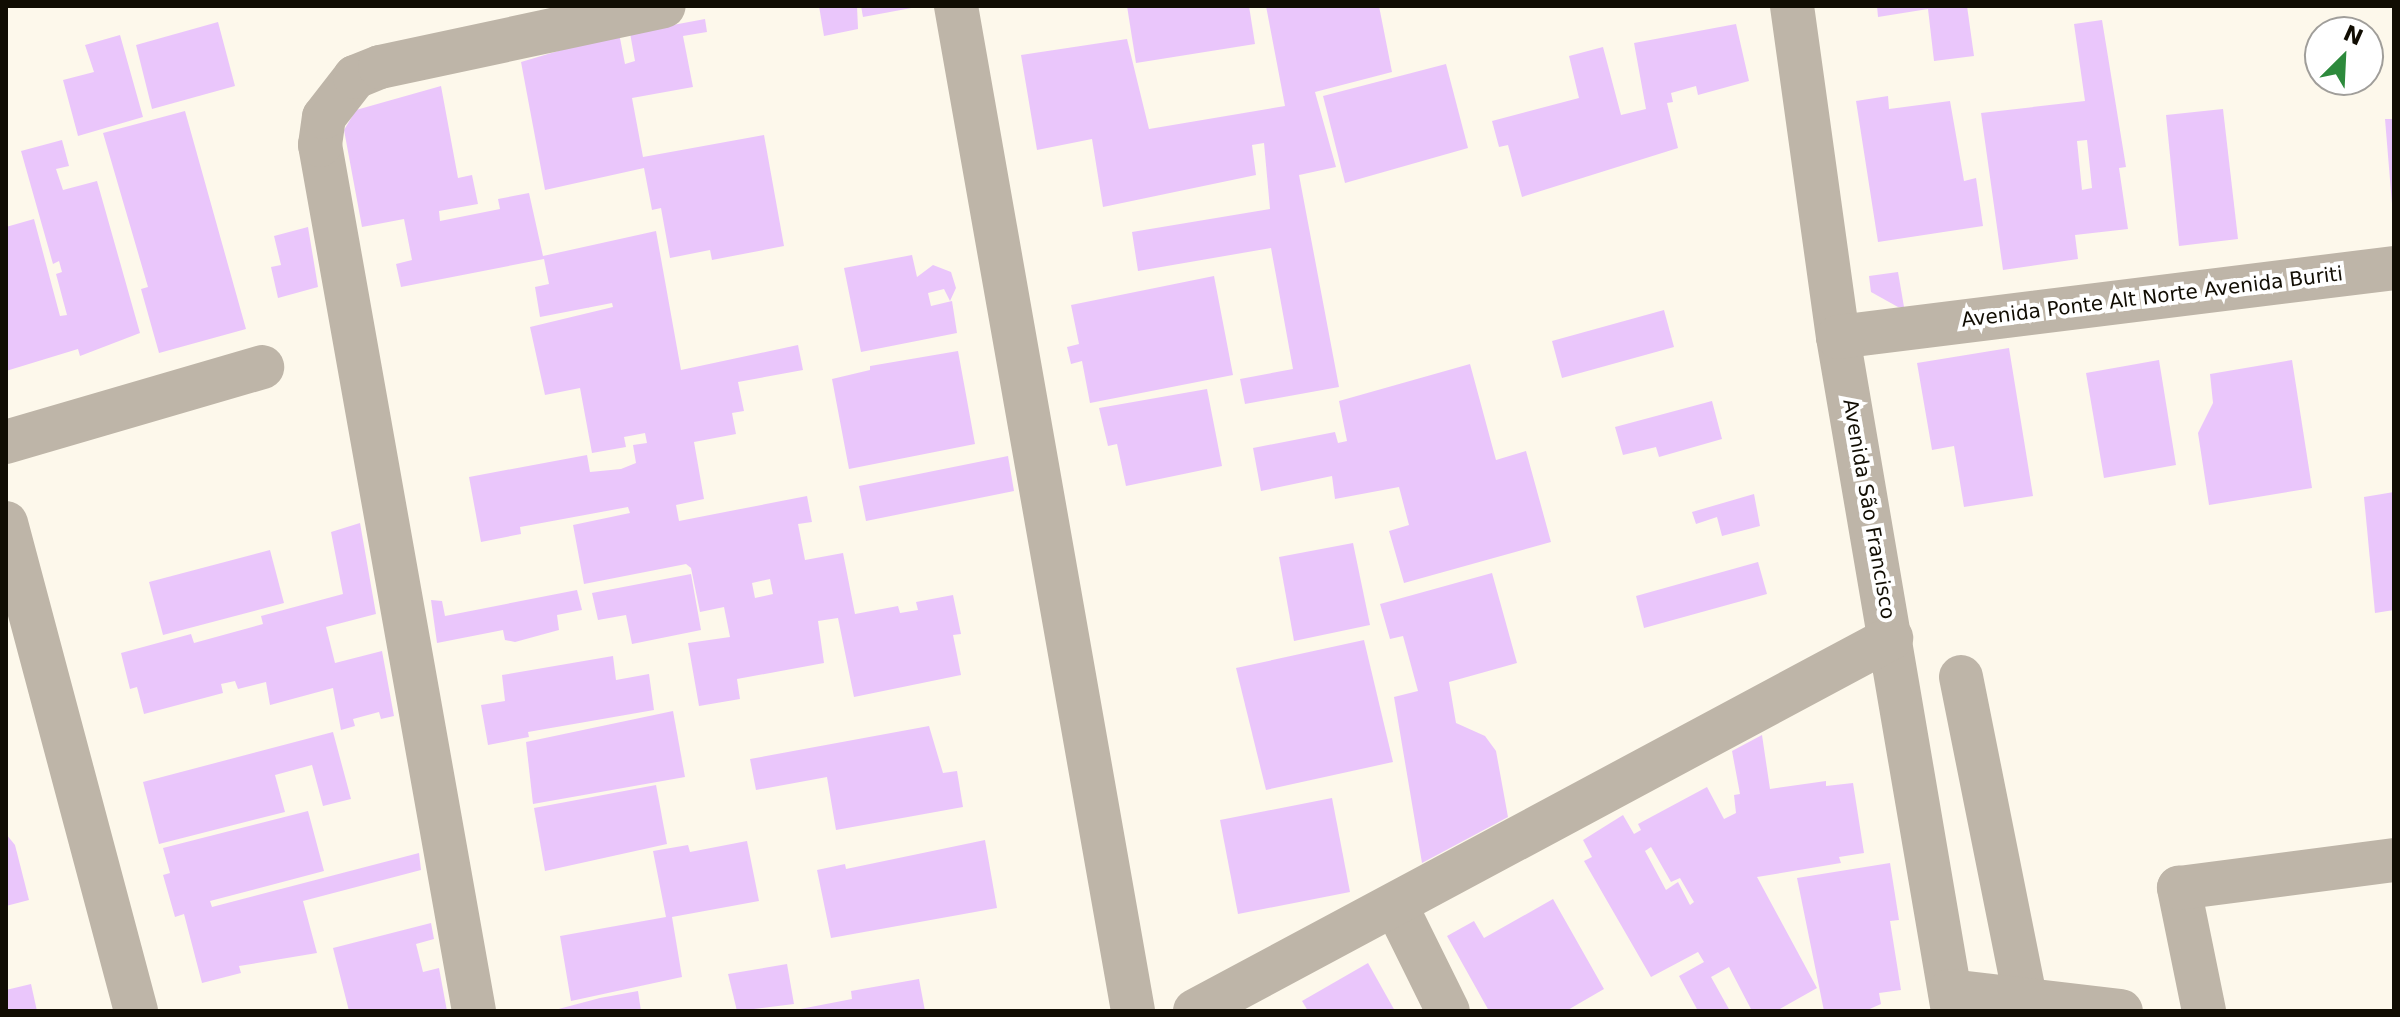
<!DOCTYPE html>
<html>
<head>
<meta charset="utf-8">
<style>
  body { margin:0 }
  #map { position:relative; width:2400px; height:1017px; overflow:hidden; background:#fdf8eb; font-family:"DejaVu Sans",sans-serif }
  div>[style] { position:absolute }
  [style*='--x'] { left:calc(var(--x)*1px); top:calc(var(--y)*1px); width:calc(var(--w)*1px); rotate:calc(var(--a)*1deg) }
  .building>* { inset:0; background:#eac6fb }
  .minor>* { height:44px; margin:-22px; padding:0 22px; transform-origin:22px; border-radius:22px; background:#beb5a8 }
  span { translate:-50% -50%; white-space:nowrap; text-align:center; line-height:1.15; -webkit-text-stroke:8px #fff; paint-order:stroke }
  .street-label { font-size:20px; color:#110d03 }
  .frame { position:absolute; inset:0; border:8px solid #110d03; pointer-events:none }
  .north { position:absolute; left:2304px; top:16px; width:80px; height:80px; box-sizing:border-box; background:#fff; border:2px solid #a09e9a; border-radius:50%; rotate:24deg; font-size:22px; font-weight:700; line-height:32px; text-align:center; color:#110d03 }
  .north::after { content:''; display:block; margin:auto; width:28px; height:36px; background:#2d8a3c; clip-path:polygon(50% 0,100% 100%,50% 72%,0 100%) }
</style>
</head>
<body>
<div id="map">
  <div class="building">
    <i style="clip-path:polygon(819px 6px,857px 6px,858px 29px,824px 36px)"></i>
    <i style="clip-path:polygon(861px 6px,917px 6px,917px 7px,863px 17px)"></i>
    <i style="clip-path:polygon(1127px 6px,1249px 6px,1255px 44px,1136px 63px)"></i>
    <i style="clip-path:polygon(1266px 6px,1379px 6px,1392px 72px,1315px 92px,1336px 167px,1299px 175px,1339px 387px,1245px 404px,1240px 379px,1293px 369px,1271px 248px,1138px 271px,1132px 232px,1270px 209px,1264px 143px,1252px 145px,1256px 175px,1103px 207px,1092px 139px,1037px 150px,1021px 55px,1127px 39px,1149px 129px,1285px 106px)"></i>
    <i style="clip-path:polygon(1877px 6px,1967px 6px,1974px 56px,1934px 61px,1928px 9px,1878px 17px)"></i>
    <i style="clip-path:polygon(705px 19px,707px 32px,683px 36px,693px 87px,632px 98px,643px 157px,764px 135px,784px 246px,712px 260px,710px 250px,670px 258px,661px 208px,652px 210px,644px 168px,545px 190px,521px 62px,619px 33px,625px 64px,635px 61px,630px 33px)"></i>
    <i style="clip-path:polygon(evenodd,2102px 20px,2126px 167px,2119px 168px,2128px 229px,2075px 235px,2078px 259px,2003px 270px,1981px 113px,2085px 101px,2074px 24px,2102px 20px,2087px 140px,2092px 188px,2082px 190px,2077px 141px,2087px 140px)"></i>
    <i style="clip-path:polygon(218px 22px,235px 86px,152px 109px,136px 45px)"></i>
    <i style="clip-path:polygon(1736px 24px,1749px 81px,1698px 95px,1696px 86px,1671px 93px,1673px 102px,1667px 103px,1678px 148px,1522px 197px,1508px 145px,1499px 147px,1492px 121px,1579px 98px,1569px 56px,1603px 47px,1621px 115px,1646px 109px,1634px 43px)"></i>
    <i style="clip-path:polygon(120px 35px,143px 117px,78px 136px,63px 80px,94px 72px,85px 45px)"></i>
    <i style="clip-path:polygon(1446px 64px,1468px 148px,1345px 183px,1323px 96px)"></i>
    <i style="clip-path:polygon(evenodd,441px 86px,458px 178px,472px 175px,478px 204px,439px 211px,440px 221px,500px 209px,498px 199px,529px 193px,543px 256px,656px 231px,681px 370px,798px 345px,803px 370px,738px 382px,744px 411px,732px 413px,736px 434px,694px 442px,704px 499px,676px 505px,679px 521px,807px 496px,812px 522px,798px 524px,805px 560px,843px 553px,855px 614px,898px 606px,900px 613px,918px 610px,916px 602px,953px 595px,961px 634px,953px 635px,961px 675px,854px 697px,838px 618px,818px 621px,824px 663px,737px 679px,740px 699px,699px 706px,688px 643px,730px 637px,724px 607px,700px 612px,691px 568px,686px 564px,584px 584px,573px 525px,630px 513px,628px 507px,520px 527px,521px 534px,481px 542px,469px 477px,587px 455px,590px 472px,621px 469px,636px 463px,633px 445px,647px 443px,645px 433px,624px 437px,626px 447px,592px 453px,580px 388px,545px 395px,530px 327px,613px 307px,612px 303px,540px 317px,535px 287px,549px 284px,544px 259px,401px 287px,396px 264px,412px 260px,404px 219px,362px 227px,344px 130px,356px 110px,441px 86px,770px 579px,773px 594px,755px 598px,752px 583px,770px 579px)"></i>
    <i style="clip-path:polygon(1888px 96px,1889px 109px,1950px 101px,1964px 181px,1976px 178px,1983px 226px,1878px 242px,1856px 101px)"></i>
    <i style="clip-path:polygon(2223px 109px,2238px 239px,2179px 246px,2166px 115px)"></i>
    <i style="clip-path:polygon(185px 111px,246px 329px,159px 353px,141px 289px,148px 287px,103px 133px)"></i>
    <i style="clip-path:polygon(2385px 119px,2394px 119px,2394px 204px,2392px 204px)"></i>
    <i style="clip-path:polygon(62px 140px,69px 166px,56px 169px,63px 190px,97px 181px,140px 333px,80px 356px,78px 349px,6px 371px,6px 227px,34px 219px,60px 316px,67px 315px,56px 274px,62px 272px,59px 261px,53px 264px,21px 151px)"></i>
    <i style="clip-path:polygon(308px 227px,318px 287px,278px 298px,271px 267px,281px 265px,274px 236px)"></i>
    <i style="clip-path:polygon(912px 255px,917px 277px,933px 265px,951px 272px,956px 288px,950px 301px,944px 289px,928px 293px,931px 306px,952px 301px,957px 333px,861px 352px,844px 268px)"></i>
    <i style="clip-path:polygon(1898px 272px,1904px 307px,1898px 307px,1871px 292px,1869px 276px)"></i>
    <i style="clip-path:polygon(1214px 276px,1233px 375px,1090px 403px,1082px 361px,1071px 364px,1067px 347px,1079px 344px,1071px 305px)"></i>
    <i style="clip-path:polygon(1664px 310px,1674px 347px,1562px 378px,1552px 341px)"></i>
    <i style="clip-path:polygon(2009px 348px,2033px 496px,1964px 507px,1954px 446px,1932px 450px,1917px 363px)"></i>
    <i style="clip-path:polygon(958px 351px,975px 444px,849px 469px,832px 379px,870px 370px,870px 366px)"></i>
    <i style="clip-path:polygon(2159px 360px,2176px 465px,2104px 478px,2086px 373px)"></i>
    <i style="clip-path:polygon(2292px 360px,2312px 488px,2209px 505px,2198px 433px,2213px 403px,2210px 374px)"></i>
    <i style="clip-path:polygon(1470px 364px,1496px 460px,1526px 451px,1551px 542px,1404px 583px,1389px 531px,1409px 525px,1399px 487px,1335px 499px,1332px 476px,1261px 491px,1253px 448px,1335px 432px,1338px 443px,1347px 441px,1339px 401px)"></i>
    <i style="clip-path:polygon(1207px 389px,1222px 466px,1126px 486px,1117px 444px,1108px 446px,1099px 408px)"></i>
    <i style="clip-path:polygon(1712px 401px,1722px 439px,1659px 457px,1656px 447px,1623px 455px,1615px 427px)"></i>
    <i style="clip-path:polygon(1008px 456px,1014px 491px,866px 521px,859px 486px)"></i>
    <i style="clip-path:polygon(2394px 492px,2394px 610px,2375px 613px,2364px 497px)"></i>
    <i style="clip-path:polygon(1754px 494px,1760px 526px,1722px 536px,1717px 517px,1696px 524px,1692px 512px)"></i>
    <i style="clip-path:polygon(360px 523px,376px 614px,326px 627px,335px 663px,382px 651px,394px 716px,381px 719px,379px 712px,353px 719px,355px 726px,341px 730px,333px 688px,270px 705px,266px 682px,238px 689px,235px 681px,221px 684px,223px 693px,144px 714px,137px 687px,130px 689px,121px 653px,191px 634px,194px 643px,263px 624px,261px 616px,343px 594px,331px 532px)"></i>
    <i style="clip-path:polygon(1353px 543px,1370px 625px,1294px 641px,1279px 557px)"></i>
    <i style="clip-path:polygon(270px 550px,284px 603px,163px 635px,149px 582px)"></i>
    <i style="clip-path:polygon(1758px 562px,1767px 594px,1644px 628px,1636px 596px)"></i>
    <i style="clip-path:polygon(1492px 573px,1517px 663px,1449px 682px,1456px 723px,1485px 736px,1496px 751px,1508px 817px,1422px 863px,1394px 697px,1418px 691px,1403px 636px,1390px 639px,1380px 604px)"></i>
    <i style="clip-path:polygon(691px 574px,701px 630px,632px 644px,626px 615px,598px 620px,592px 593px)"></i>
    <i style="clip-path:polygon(577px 590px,582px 610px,557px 615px,559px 630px,515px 642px,505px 640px,503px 630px,437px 643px,431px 600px,442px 601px,445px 616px)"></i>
    <i style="clip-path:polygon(1364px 640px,1393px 762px,1266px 790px,1236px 668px)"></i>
    <i style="clip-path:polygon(613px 656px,616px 680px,649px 674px,654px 710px,528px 732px,529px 737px,488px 745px,481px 705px,505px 701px,502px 675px)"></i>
    <i style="clip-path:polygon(673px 711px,685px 777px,533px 804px,526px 742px)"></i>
    <i style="clip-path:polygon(929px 726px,943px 773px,957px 771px,963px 807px,836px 830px,827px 777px,756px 790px,750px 759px)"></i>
    <i style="clip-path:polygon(333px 732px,351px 799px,323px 806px,312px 765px,275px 775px,285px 812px,159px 844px,143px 782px)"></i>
    <i style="clip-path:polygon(evenodd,1762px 735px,1770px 789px,1826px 781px,1826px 786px,1853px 783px,1864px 853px,1839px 857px,1841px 863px,1757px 877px,1817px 988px,1776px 1011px,1752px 1011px,1729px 967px,1711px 977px,1730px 1011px,1698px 1011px,1679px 976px,1704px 962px,1698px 952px,1651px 977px,1584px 861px,1592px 857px,1583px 840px,1623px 815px,1634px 834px,1641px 830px,1638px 824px,1707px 787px,1724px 819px,1736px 813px,1734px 795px,1740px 794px,1732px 751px,1762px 735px,1651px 847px,1671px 882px,1680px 878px,1694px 902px,1690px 905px,1678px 882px,1666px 890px,1645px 851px,1651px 847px)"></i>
    <i style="clip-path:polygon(656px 785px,667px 844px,545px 871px,534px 808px)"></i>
    <i style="clip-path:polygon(1332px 798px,1350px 892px,1238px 914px,1220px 820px)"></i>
    <i style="clip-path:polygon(308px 811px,324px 871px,210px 901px,212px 907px,419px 853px,421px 870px,303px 901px,317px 953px,239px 966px,241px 973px,202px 983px,184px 914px,175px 917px,163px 875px,170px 873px,163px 848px)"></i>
    <i style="clip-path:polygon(6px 834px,15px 845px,29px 900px,6px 906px)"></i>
    <i style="clip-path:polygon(985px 840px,997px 908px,831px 938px,817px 870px,845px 864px,846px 869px)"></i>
    <i style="clip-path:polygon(747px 841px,759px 901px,672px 917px,682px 977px,571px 1001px,560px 936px,666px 917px,653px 851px,688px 845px,690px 852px)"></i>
    <i style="clip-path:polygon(1890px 863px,1899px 920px,1890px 921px,1901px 990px,1879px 993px,1881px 1004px,1865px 1011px,1824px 1011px,1797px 878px)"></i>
    <i style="clip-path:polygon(1553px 899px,1604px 989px,1566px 1011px,1489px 1011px,1447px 936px,1474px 921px,1484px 938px)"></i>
    <i style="clip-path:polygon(431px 923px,434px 939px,416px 944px,423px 972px,439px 968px,447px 1011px,349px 1011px,333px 948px)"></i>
    <i style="clip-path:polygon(1368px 963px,1395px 1011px,1308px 1011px,1302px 1001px)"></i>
    <i style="clip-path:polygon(787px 964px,794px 1004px,737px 1011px,728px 974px)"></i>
    <i style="clip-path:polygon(919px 979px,925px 1011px,790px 1011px,852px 999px,851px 991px)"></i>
    <i style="clip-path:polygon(31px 984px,37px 1011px,6px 1011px,6px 990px)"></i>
    <i style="clip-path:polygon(638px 991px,641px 1011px,551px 1011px,600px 998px)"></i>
  </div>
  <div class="minor">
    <i style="--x:956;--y:6;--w:1020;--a:80.01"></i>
    <i style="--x:1792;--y:6;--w:334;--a:82.1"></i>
    <i style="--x:1838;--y:337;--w:684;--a:80.32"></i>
    <i style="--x:1838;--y:337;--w:560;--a:-7.07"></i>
    <i style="--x:6;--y:442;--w:267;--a:-16.3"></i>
    <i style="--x:6;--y:523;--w:505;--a:75.08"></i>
    <i style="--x:1961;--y:677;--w:341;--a:78.7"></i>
    <i style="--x:1396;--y:906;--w:117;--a:63.7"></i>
    <i style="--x:1950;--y:991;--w:172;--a:6.7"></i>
    <i style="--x:474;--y:1011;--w:880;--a:-100.08"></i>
    <i style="--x:320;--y:145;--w:28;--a:-82"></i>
    <i style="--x:324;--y:117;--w:51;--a:-52.2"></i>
    <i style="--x:355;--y:77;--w:27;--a:-22"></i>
    <i style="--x:380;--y:67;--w:290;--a:-12.1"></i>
    <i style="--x:1195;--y:1011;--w:790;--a:-28.19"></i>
    <i style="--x:2204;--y:1011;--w:126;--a:-101.5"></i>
    <i style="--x:2179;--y:888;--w:217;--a:-7.4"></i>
  </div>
  <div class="street-label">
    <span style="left:2152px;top:297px;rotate:-7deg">Avenida Ponte Alt Norte Avenida Buriti</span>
    <span style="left:1869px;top:509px;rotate:80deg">Avenida São Francisco</span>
  </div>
  <div class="frame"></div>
  <div class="north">N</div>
</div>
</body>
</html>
